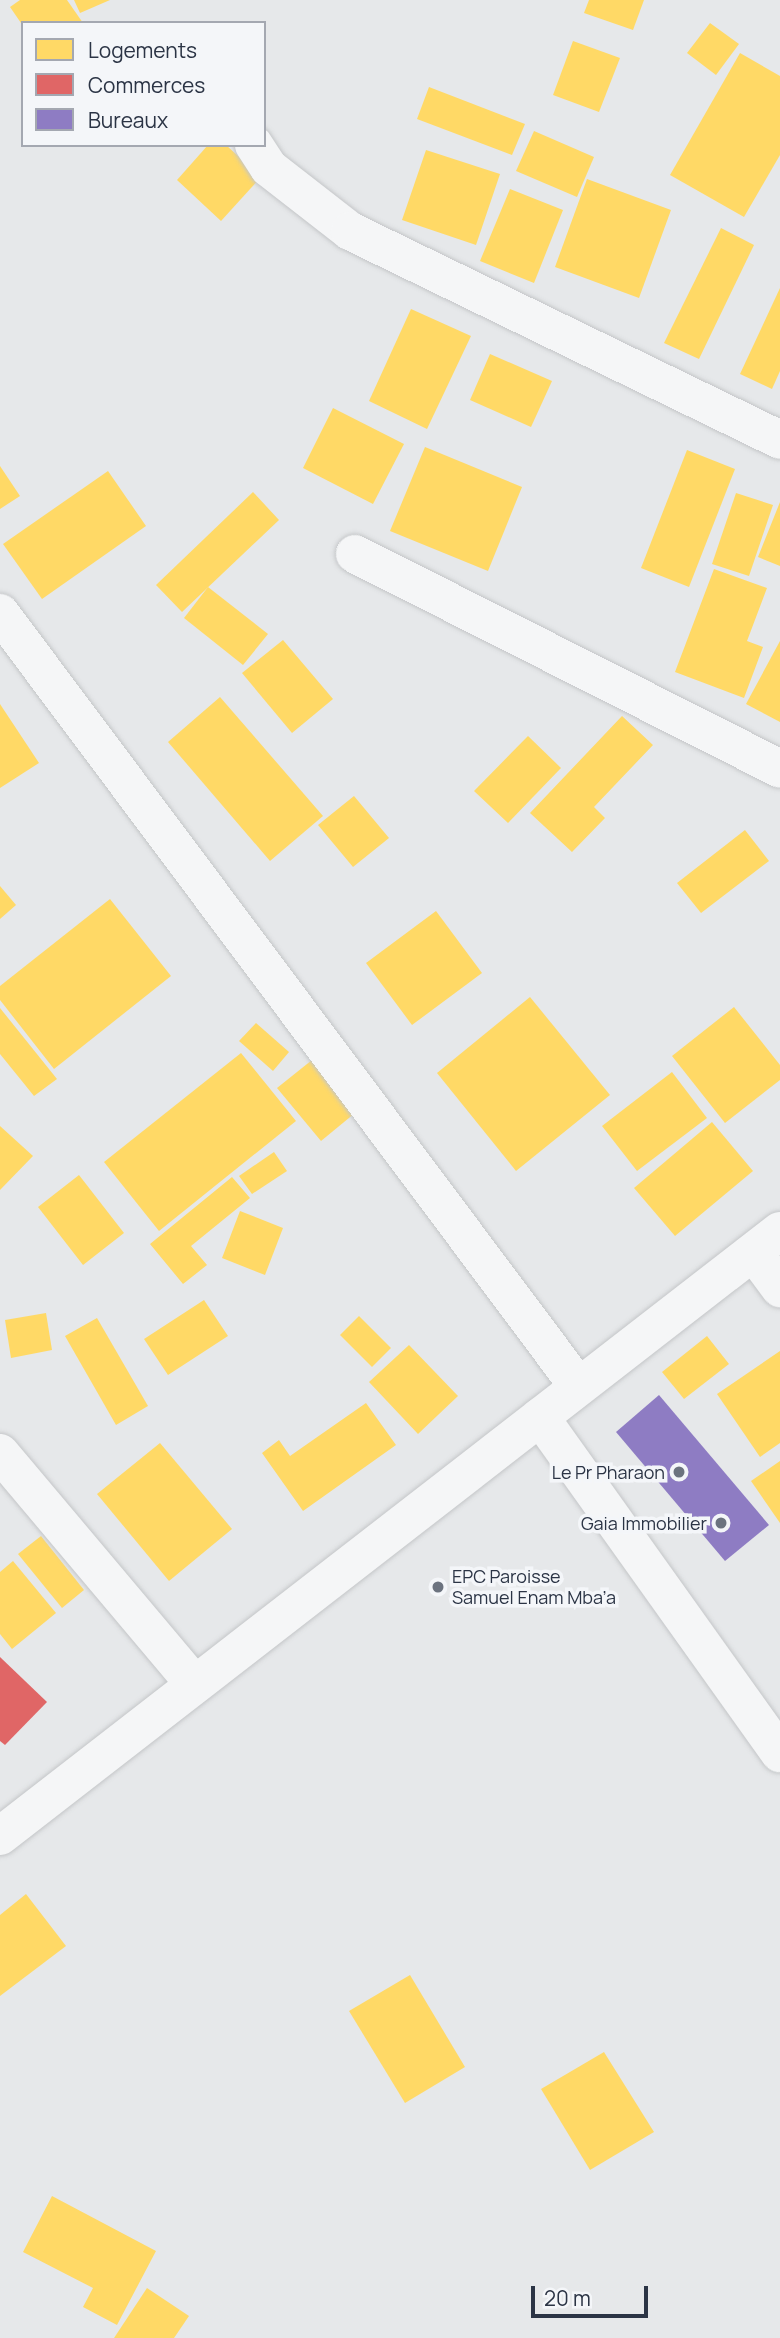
<!DOCTYPE html>
<html>
<head>
<meta charset="utf-8">
<style>
  body { margin:0 }
  #map { position:relative; width:780px; height:2338px; overflow:hidden; background:#e6e8ea; font-family:Manrope,sans-serif }
  div>[style] { position:absolute }
  [style*='--x'] { left:calc(var(--x)*1px); top:calc(var(--y)*1px); width:calc(var(--w)*1px); rotate:calc(var(--a)*1deg) }
  .homes>* { inset:0; background:#ffd966 }
  .shops>* { inset:0; background:#e06666 }
  .offices>* { inset:0; background:#8e7cc3 }
  .roads { filter:drop-shadow(0 0 2px #c4c6c8) drop-shadow(0 0 2px #c4c6c8) }
  .street>* { height:38px; margin:-19px; padding:0 19px; transform-origin:19px; border-radius:19px; background:#f5f6f7 }
  .dots>* { width:19px; height:19px; translate:-50% -50%; box-sizing:border-box; border:4px solid #f4f6f9; border-radius:50% }
  span { translate:-50% -50%; white-space:nowrap; text-align:center; line-height:1.15; -webkit-text-stroke:7px #f4f6f9; paint-order:stroke }
  .poi-label { font-size:18px; color:#2b3445 }
  .right { translate:-100% -50%; text-align:right }
  .left { translate:0 -50%; text-align:left }
  .legend { position:absolute; left:21px; top:21px; width:245px; height:126px; box-sizing:border-box; background:#f4f6f9; border:2px solid #a4a8b1; margin:0; padding:9px 12px; list-style:none; font-size:21px; color:#2b3445 }
  .legend li { display:flex; align-items:center; gap:14px; height:35px }
  .legend b { width:35px; border:2px solid #a4a8b1 }
  .scale { position:absolute; left:531px; top:2286px; width:117px; height:32px; box-sizing:border-box; border:4px solid #2b3445; border-top:0; padding-left:9px; font-size:21px; line-height:24px; white-space:nowrap; color:#2b3445; -webkit-text-stroke:5px #f4f6f9; paint-order:stroke }
</style>
</head>
<body>
<div id="map">
  <div class="homes">
    <i style="clip-path:polygon(20px 0,67px 0,83px 23px,21px 23px,10px 7px)"></i>
    <i style="clip-path:polygon(74px 0,110px 0,80px 13px)"></i>
    <i style="clip-path:polygon(589px 0,644px 0,633px 30px,584px 13px)"></i>
    <i style="clip-path:polygon(710px 23px,739px 44px,716px 75px,687px 53px)"></i>
    <i style="clip-path:polygon(573px 41px,620px 58px,599px 112px,553px 95px)"></i>
    <i style="clip-path:polygon(740px 53px,780px 76px,780px 155px,744px 217px,670px 175px)"></i>
    <i style="clip-path:polygon(429px 87px,525px 124px,512px 155px,417px 119px)"></i>
    <i style="clip-path:polygon(534px 131px,594px 157px,577px 197px,516px 171px)"></i>
    <i style="clip-path:polygon(208px 145px,226px 145px,261px 177px,221px 221px,177px 180px)"></i>
    <i style="clip-path:polygon(426px 150px,500px 174px,476px 245px,402px 220px)"></i>
    <i style="clip-path:polygon(587px 179px,671px 210px,639px 298px,555px 267px)"></i>
    <i style="clip-path:polygon(510px 189px,563px 210px,534px 283px,480px 261px)"></i>
    <i style="clip-path:polygon(721px 228px,754px 245px,699px 359px,664px 343px)"></i>
    <i style="clip-path:polygon(780px 288px,780px 371px,772px 389px,740px 374px)"></i>
    <i style="clip-path:polygon(411px 309px,471px 336px,427px 429px,369px 401px)"></i>
    <i style="clip-path:polygon(490px 354px,552px 381px,531px 427px,470px 400px)"></i>
    <i style="clip-path:polygon(333px 408px,404px 444px,373px 504px,303px 468px)"></i>
    <i style="clip-path:polygon(425px 447px,522px 487px,488px 571px,390px 531px)"></i>
    <i style="clip-path:polygon(687px 450px,735px 469px,689px 587px,641px 568px)"></i>
    <i style="clip-path:polygon(0 466px,20px 496px,0 509px)"></i>
    <i style="clip-path:polygon(108px 471px,146px 526px,42px 599px,3px 544px)"></i>
    <i style="clip-path:polygon(253px 492px,279px 520px,182px 612px,156px 585px)"></i>
    <i style="clip-path:polygon(736px 493px,773px 505px,749px 576px,712px 564px)"></i>
    <i style="clip-path:polygon(780px 502px,780px 566px,758px 557px)"></i>
    <i style="clip-path:polygon(714px 569px,767px 588px,747px 641px,763px 647px,744px 698px,675px 672px)"></i>
    <i style="clip-path:polygon(208px 587px,268px 634px,243px 665px,184px 618px)"></i>
    <i style="clip-path:polygon(283px 640px,333px 699px,292px 733px,242px 673px)"></i>
    <i style="clip-path:polygon(780px 641px,780px 722px,746px 704px)"></i>
    <i style="clip-path:polygon(220px 697px,323px 816px,270px 861px,168px 742px)"></i>
    <i style="clip-path:polygon(0 704px,39px 763px,0 788px)"></i>
    <i style="clip-path:polygon(622px 716px,653px 745px,594px 807px,605px 818px,572px 852px,530px 813px)"></i>
    <i style="clip-path:polygon(528px 736px,561px 768px,508px 823px,474px 791px)"></i>
    <i style="clip-path:polygon(354px 796px,389px 838px,353px 867px,318px 825px)"></i>
    <i style="clip-path:polygon(745px 830px,769px 861px,701px 913px,677px 883px)"></i>
    <i style="clip-path:polygon(0 886px,16px 905px,0 919px)"></i>
    <i style="clip-path:polygon(110px 899px,171px 976px,54px 1069px,0 1000px,0 986px)"></i>
    <i style="clip-path:polygon(436px 911px,482px 973px,412px 1025px,366px 963px)"></i>
    <i style="clip-path:polygon(530px 997px,610px 1095px,516px 1171px,437px 1073px)"></i>
    <i style="clip-path:polygon(734px 1007px,780px 1065px,780px 1080px,725px 1123px,672px 1056px)"></i>
    <i style="clip-path:polygon(0 1008px,57px 1079px,34px 1096px,0 1054px)"></i>
    <i style="clip-path:polygon(256px 1023px,289px 1052px,273px 1071px,239px 1041px)"></i>
    <i style="clip-path:polygon(241px 1053px,296px 1121px,159px 1231px,104px 1162px)"></i>
    <i style="clip-path:polygon(312px 1060px,355px 1113px,321px 1141px,277px 1088px)"></i>
    <i style="clip-path:polygon(672px 1072px,707px 1118px,637px 1171px,602px 1126px)"></i>
    <i style="clip-path:polygon(712px 1122px,753px 1171px,675px 1236px,634px 1188px)"></i>
    <i style="clip-path:polygon(0 1126px,33px 1156px,0 1190px)"></i>
    <i style="clip-path:polygon(274px 1152px,287px 1171px,252px 1194px,239px 1176px)"></i>
    <i style="clip-path:polygon(79px 1175px,124px 1233px,83px 1265px,38px 1207px)"></i>
    <i style="clip-path:polygon(232px 1177px,250px 1198px,191px 1246px,207px 1265px,183px 1284px,150px 1244px)"></i>
    <i style="clip-path:polygon(240px 1211px,283px 1228px,265px 1275px,222px 1258px)"></i>
    <i style="clip-path:polygon(204px 1300px,228px 1336px,168px 1375px,144px 1339px)"></i>
    <i style="clip-path:polygon(46px 1313px,52px 1350px,11px 1358px,5px 1320px)"></i>
    <i style="clip-path:polygon(359px 1316px,391px 1348px,372px 1367px,340px 1335px)"></i>
    <i style="clip-path:polygon(97px 1318px,148px 1406px,116px 1425px,65px 1336px)"></i>
    <i style="clip-path:polygon(707px 1336px,729px 1364px,684px 1399px,662px 1372px)"></i>
    <i style="clip-path:polygon(409px 1345px,458px 1396px,418px 1434px,369px 1382px)"></i>
    <i style="clip-path:polygon(780px 1351px,780px 1443px,760px 1457px,717px 1394px)"></i>
    <i style="clip-path:polygon(366px 1403px,396px 1445px,303px 1511px,262px 1453px,279px 1440px,290px 1456px)"></i>
    <i style="clip-path:polygon(160px 1443px,232px 1529px,169px 1581px,97px 1494px)"></i>
    <i style="clip-path:polygon(780px 1461px,780px 1523px,751px 1481px)"></i>
    <i style="clip-path:polygon(41px 1536px,84px 1590px,62px 1608px,18px 1554px)"></i>
    <i style="clip-path:polygon(13px 1561px,56px 1613px,12px 1649px,0 1634px,0 1572px)"></i>
    <i style="clip-path:polygon(26px 1894px,66px 1946px,0 1996px,0 1915px)"></i>
    <i style="clip-path:polygon(410px 1975px,465px 2067px,405px 2103px,349px 2011px)"></i>
    <i style="clip-path:polygon(604px 2052px,654px 2132px,590px 2170px,541px 2089px)"></i>
    <i style="clip-path:polygon(52px 2196px,156px 2251px,117px 2325px,83px 2307px,93px 2288px,23px 2252px)"></i>
    <i style="clip-path:polygon(147px 2288px,189px 2316px,174px 2338px,114px 2338px)"></i>
  </div>
  <div class="shops">
    <i style="clip-path:polygon(0 1657px,47px 1702px,5px 1745px,0 1741px)"></i>
  </div>
  <div class="offices">
    <i style="clip-path:polygon(659px 1395px,769px 1525px,725px 1561px,616px 1432px)"></i>
  </div>
  <div class="roads">
    <div class="street">
      <i style="--x:254;--y:145;--w:27;--a:57"></i>
      <i style="--x:269;--y:168;--w:103;--a:37.9"></i>
      <i style="--x:350;--y:231;--w:478;--a:25.9"></i>
      <i style="--x:355;--y:554;--w:476;--a:26.8"></i>
      <i style="--x:0;--y:613;--w:965;--a:53.21"></i>
      <i style="--x:754;--y:1253;--w:44;--a:53.4"></i>
      <i style="--x:540;--y:1417;--w:413;--a:54.5"></i>
      <i style="--x:0;--y:1453;--w:299;--a:49.9"></i>
      <i style="--x:0;--y:1836;--w:987;--a:-37.8"></i>
    </div>
  </div>
  <div class="dots">
    <i style="left:679px;top:1472px;background:#6c737f"></i>
    <i style="left:721px;top:1523px;background:#6c737f"></i>
    <i style="left:438px;top:1587px;background:#6c737f"></i>
  </div>
  <div class="poi-label">
    <span class="right" style="left:665px;top:1472px">Le Pr Pharaon</span>
    <span class="right" style="left:707px;top:1523px">Gaia Immobilier</span>
    <span class="left" style="left:452px;top:1587px">EPC Paroisse<br>Samuel Enam Mba’a</span>
  </div>
  <ul class="legend">
  <li><b style="height:19px;background:#ffd966"></b>Logements</li>
  <li><b style="height:19px;background:#e06666"></b>Commerces</li>
  <li><b style="height:19px;background:#8e7cc3"></b>Bureaux</li>
  </ul>
  <div class="scale">20 m</div>
</div>
</body>
</html>
